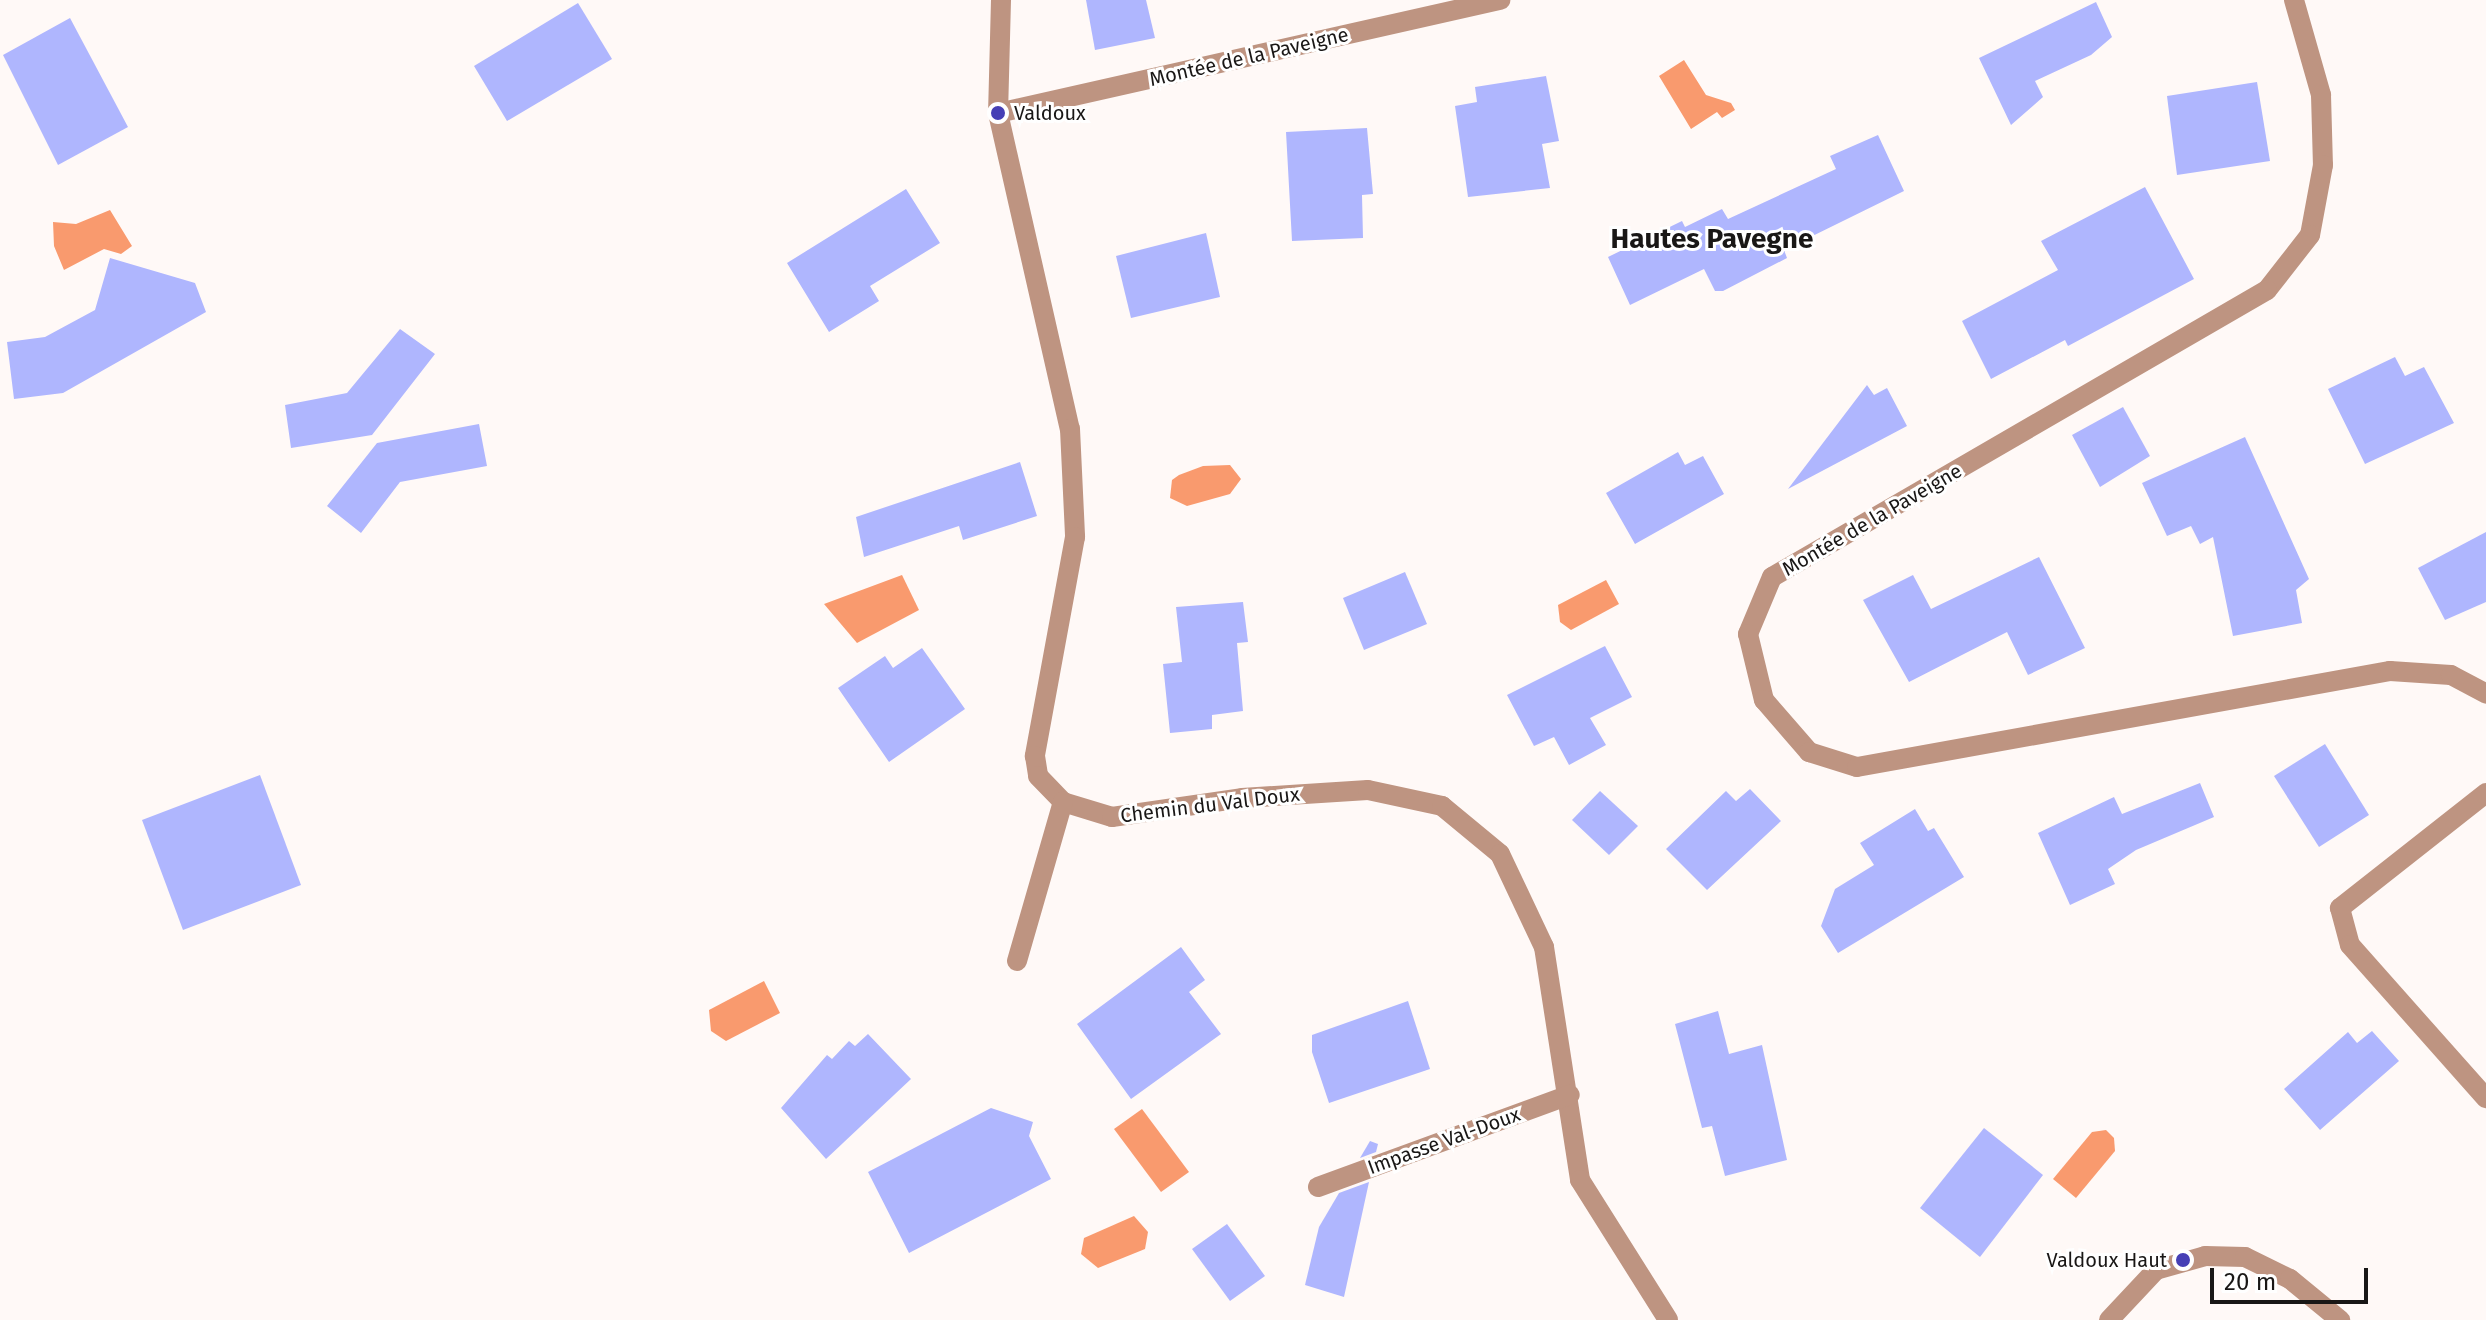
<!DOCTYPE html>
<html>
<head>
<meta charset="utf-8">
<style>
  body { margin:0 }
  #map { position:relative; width:2486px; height:1320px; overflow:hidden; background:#fff9f7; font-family:"Fira Sans",sans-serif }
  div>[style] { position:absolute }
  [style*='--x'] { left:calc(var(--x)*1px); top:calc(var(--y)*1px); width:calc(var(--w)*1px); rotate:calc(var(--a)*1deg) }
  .water>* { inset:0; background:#f99a6e }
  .building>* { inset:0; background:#afb6fe }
  .street>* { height:20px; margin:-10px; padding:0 10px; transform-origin:10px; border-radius:10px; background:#be9481 }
  .dots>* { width:22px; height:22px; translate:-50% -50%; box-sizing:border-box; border:4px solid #fff; border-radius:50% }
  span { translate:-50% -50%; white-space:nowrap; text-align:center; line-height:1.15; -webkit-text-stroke:6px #fff; paint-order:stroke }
  .street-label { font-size:20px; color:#191716 }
  .poi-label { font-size:20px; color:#191716 }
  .left { translate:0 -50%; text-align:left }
  .right { translate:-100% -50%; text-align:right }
  .district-label { font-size:28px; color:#191716; font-weight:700 }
  .scale { position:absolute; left:2210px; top:1268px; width:158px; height:36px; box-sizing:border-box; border:4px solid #191716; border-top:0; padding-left:10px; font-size:24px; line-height:28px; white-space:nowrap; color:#191716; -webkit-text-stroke:6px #fff; paint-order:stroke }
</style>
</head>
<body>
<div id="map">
  <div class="water">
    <i style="clip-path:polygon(1684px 60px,1706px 95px,1731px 103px,1735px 110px,1722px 118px,1717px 112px,1691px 129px,1659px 76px)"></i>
    <i style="clip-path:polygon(110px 210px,132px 246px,121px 254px,104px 249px,64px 270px,54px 246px,53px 222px,76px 224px)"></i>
    <i style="clip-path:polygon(1230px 465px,1241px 479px,1230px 494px,1187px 506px,1170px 498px,1172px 480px,1179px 475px,1203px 466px)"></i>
    <i style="clip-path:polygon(902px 575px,919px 610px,857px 643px,824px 604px)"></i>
    <i style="clip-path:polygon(1606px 580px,1619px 604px,1571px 630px,1560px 622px,1558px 605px)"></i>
    <i style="clip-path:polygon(764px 981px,780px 1013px,726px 1041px,711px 1031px,709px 1010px)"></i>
    <i style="clip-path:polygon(1142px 1109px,1189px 1172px,1161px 1192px,1114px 1129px)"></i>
    <i style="clip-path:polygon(2106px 1130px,2114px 1138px,2115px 1151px,2076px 1198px,2053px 1179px,2092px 1132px)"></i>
    <i style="clip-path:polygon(1134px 1216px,1148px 1232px,1145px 1249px,1098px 1268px,1081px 1254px,1084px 1238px)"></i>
  </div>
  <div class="building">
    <i style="clip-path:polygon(1086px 0,1146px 0,1155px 38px,1095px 50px)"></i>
    <i style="clip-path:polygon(2096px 2px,2112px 37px,2091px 55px,2035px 81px,2043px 97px,2011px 125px,1979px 58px)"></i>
    <i style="clip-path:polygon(578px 3px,612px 59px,507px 121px,474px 66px)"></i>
    <i style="clip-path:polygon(70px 18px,128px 127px,58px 165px,3px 55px)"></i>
    <i style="clip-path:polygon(1546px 76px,1559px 141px,1542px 144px,1550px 188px,1468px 197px,1455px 106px,1477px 102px,1475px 87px)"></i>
    <i style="clip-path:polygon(2257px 82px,2270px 161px,2177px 175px,2167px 96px)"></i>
    <i style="clip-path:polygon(1367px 128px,1373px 194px,1362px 195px,1363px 238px,1292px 241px,1286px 132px)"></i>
    <i style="clip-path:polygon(1878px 135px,1904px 191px,1784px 250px,1787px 258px,1723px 291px,1715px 291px,1704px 269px,1630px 305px,1608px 257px,1682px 221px,1685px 227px,1722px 209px,1728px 219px,1836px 169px,1830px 156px)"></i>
    <i style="clip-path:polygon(2145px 187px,2194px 279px,2068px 346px,2065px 340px,1991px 379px,1962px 321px,2058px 270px,2041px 241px)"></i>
    <i style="clip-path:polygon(906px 189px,940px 243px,870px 286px,879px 301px,829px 332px,787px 263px)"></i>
    <i style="clip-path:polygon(1206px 233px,1220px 297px,1131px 318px,1116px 256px)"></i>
    <i style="clip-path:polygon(110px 258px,195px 283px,206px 312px,63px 393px,14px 399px,7px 342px,45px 337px,95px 310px)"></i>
    <i style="clip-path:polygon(400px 329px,435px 354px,372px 435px,291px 448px,285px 405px,347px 393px)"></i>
    <i style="clip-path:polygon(2395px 357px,2405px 376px,2424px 367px,2454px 423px,2365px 464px,2328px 389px)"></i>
    <i style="clip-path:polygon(1867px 385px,1874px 395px,1887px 388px,1907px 426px,1788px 489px)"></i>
    <i style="clip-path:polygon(2123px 407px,2150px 456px,2100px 487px,2072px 435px)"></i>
    <i style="clip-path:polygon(479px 424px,487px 466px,400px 482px,361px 533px,327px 506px,377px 443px)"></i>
    <i style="clip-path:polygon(2245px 437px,2309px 579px,2296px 590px,2302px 623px,2233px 636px,2213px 537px,2200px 544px,2191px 526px,2167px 536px,2142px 483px)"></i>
    <i style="clip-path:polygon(1678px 452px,1685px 465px,1703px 456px,1724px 494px,1635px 544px,1606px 493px)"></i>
    <i style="clip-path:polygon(1020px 462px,1037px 516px,963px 540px,959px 526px,864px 557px,856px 517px)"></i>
    <i style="clip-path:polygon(2486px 532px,2486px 602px,2445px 620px,2418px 568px)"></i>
    <i style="clip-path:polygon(2039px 557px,2085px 648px,2028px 675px,2007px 632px,1909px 682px,1863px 600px,1913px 575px,1931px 609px)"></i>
    <i style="clip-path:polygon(1405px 572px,1427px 624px,1364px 650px,1343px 598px)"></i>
    <i style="clip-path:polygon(1243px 602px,1248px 642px,1237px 643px,1243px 711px,1212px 715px,1212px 729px,1170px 733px,1163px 664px,1182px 662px,1176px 607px)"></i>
    <i style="clip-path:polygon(1605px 646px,1632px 697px,1590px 718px,1606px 745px,1569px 765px,1554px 737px,1534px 746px,1507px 695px)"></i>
    <i style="clip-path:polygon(922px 648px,965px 709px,889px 762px,838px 688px,885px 656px,893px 668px)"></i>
    <i style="clip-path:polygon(2325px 744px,2369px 815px,2319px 847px,2274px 776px)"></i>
    <i style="clip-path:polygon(260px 775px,301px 885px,183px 930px,142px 820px)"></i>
    <i style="clip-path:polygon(2200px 783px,2214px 817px,2136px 850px,2108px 869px,2115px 884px,2070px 905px,2038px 833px,2114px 797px,2122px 814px)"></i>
    <i style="clip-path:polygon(1750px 789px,1781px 821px,1707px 890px,1666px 849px,1726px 791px,1736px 801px)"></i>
    <i style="clip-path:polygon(1600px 791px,1638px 826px,1609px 855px,1572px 820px)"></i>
    <i style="clip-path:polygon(1915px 809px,1928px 831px,1934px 828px,1964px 877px,1838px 953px,1821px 926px,1835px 889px,1874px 865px,1860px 843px)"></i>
    <i style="clip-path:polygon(1181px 947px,1205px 980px,1189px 992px,1221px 1034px,1131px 1099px,1077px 1024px)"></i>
    <i style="clip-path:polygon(1408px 1001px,1430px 1069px,1329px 1103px,1312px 1052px,1312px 1035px)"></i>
    <i style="clip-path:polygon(1718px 1011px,1729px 1054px,1762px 1045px,1787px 1160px,1725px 1176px,1712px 1126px,1702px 1128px,1675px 1024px)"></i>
    <i style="clip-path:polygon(2372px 1031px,2399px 1061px,2320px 1130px,2284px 1089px,2348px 1032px,2357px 1043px)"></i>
    <i style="clip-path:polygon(868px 1034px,911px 1079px,826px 1159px,781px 1108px,827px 1055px,832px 1059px,849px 1041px,855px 1046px)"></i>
    <i style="clip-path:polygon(991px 1108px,1033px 1122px,1029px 1136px,1051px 1179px,909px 1253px,868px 1172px)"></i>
    <i style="clip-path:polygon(1984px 1128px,2043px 1175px,1980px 1257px,1920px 1208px)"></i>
    <i style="clip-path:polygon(1370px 1141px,1378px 1144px,1376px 1152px,1360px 1158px)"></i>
    <i style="clip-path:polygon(1369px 1182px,1344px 1297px,1305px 1285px,1319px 1227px,1339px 1193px)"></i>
    <i style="clip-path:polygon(1227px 1224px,1265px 1276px,1230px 1301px,1192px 1249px)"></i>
  </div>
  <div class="street">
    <i style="--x:1001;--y:0;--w:113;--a:91.5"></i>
    <i style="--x:998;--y:113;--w:324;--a:77.2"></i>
    <i style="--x:1070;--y:429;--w:108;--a:87.3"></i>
    <i style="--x:1075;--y:537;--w:223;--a:100.4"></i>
    <i style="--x:1035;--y:756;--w:20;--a:81"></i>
    <i style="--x:1038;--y:776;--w:36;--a:46"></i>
    <i style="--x:1063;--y:802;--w:51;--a:17"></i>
    <i style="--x:1112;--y:817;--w:131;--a:-8.3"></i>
    <i style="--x:1242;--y:798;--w:126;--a:-3.6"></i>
    <i style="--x:1368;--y:790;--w:76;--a:12.2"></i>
    <i style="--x:1442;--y:806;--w:75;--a:39.6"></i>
    <i style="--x:1500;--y:854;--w:103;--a:64.7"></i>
    <i style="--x:1544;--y:947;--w:236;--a:81.2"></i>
    <i style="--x:1580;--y:1180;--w:165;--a:57.8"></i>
    <i style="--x:2294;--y:0;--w:99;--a:74.1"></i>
    <i style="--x:2321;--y:95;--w:70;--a:88.4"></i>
    <i style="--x:2323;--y:165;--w:71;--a:100.5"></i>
    <i style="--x:2310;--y:235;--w:70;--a:128"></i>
    <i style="--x:2267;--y:290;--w:572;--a:149.89"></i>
    <i style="--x:1772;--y:577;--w:62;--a:112.8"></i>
    <i style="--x:1748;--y:634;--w:68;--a:76.4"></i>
    <i style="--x:1764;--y:700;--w:69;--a:49.1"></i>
    <i style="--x:1809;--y:752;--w:50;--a:17.4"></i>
    <i style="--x:1857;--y:767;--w:542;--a:-10.21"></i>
    <i style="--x:2390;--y:671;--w:61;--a:3.8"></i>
    <i style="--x:2451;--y:675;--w:40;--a:28"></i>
    <i style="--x:998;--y:113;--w:515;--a:-12.69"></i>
    <i style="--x:2486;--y:793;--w:186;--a:141.8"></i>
    <i style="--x:2340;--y:908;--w:38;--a:75"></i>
    <i style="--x:2350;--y:945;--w:205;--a:48.4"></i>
    <i style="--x:1017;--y:961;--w:166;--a:-73.9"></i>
    <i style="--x:1318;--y:1187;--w:268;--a:-20.1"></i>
    <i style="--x:2109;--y:1320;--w:69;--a:-46.8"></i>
    <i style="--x:2156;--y:1270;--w:51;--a:-15.9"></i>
    <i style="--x:2205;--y:1256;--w:40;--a:1.4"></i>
    <i style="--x:2245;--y:1257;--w:50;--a:26.1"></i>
    <i style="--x:2290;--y:1279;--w:65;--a:39.4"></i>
  </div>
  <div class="dots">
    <i style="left:998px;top:113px;background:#463fb5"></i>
    <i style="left:2183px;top:1260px;background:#463fb5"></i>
  </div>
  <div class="street-label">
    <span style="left:1249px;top:57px;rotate:-13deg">Montée de la Paveigne</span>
    <span style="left:1872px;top:520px;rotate:-30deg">Montée de la Paveigne</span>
    <span style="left:1210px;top:805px;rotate:-7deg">Chemin du Val Doux</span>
    <span style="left:1444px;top:1141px;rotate:-20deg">Impasse Val-Doux</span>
  </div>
  <div class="poi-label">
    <span class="left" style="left:1014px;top:113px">Valdoux</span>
    <span class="right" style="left:2167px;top:1260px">Valdoux Haut</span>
  </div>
  <div class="district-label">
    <span style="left:1712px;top:239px">Hautes Pavegne</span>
  </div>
  <div class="scale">20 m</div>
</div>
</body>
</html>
